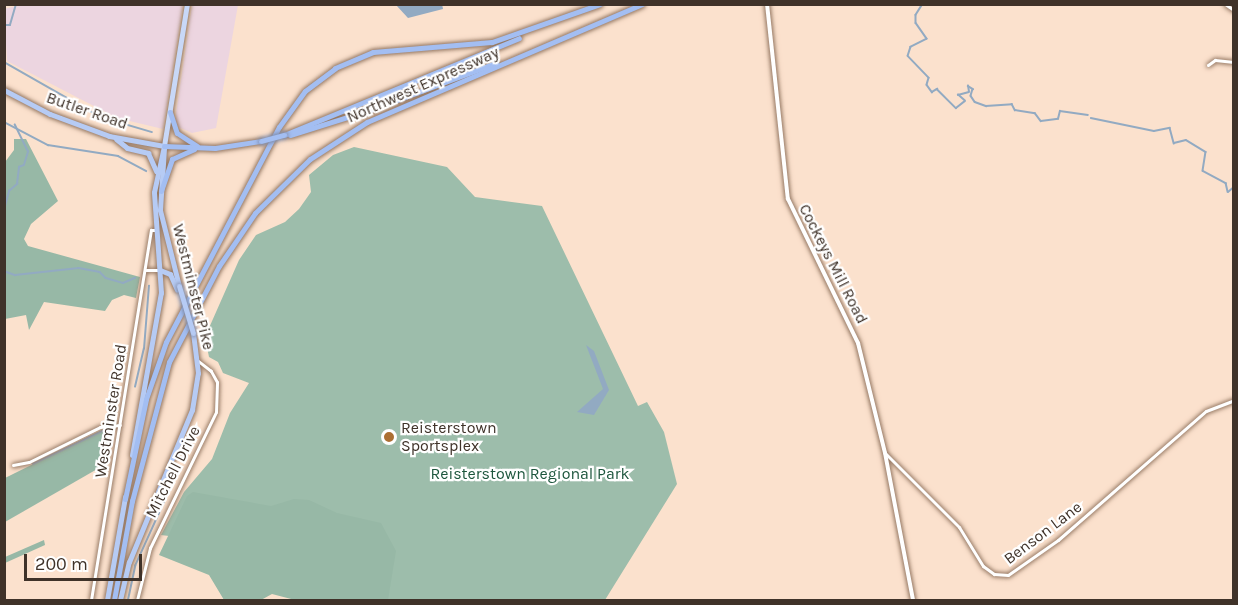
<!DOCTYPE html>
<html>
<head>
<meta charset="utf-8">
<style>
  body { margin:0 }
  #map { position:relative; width:1238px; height:605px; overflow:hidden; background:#fbe1cd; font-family:Karla,sans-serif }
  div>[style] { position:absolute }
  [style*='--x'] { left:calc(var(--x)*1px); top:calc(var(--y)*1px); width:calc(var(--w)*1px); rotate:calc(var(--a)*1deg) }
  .commercial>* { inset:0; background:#ecd5e0 }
  .green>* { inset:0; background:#9dbdab }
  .forest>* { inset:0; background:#97b8a6 }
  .water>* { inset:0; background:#92aac2 }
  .stream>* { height:1.5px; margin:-0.75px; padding:0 0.75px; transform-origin:0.75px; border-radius:0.75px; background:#92aac2 }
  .roads { filter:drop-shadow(0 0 2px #957863) drop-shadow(0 0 2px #957863) }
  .minor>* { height:3px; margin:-1.5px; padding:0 1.5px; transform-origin:1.5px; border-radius:1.5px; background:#fff }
  .tertiary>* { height:4px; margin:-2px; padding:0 2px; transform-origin:2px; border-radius:2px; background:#fff }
  .primary>* { height:4.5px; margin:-2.25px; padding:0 2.25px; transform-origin:2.25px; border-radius:2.25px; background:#c8d8f7 }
  .trunk>* { height:5px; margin:-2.5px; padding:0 2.5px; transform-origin:2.5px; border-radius:2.5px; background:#b6cbf4 }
  .motorway>* { height:5px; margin:-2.5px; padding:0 2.5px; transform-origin:2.5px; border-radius:2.5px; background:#a3bef2 }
  .bridges { filter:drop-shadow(0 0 2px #808dac) drop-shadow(0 0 2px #808dac) }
  .trunk-bridge>* { height:5px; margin:-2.5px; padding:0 2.5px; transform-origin:2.5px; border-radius:2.5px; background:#b6cbf4 }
  .motorway-bridge>* { height:5px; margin:-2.5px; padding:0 2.5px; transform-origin:2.5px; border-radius:2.5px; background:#a3bef2 }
  .dots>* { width:16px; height:16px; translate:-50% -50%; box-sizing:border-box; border:3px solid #fff; border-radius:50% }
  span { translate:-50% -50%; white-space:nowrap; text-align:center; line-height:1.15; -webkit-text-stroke:4.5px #fff; paint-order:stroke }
  .street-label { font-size:16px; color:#3f3229 }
  .poi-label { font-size:16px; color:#3f3229 }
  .left { translate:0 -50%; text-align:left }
  .park-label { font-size:16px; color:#1d563d }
  .frame { position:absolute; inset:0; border:6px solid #3f3229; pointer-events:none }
  .scale { position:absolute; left:24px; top:554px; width:118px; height:27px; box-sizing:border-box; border:3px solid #3f3229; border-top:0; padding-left:8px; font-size:18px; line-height:21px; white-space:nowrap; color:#3f3229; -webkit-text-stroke:4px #fff; paint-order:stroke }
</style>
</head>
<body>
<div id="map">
  <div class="commercial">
    <i style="clip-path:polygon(25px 4px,183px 5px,163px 129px,117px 118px,7px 61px,4px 9px)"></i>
    <i style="clip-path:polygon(192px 5px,238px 5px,216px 128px,192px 133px,176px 126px,176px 113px)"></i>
  </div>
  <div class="green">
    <i style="clip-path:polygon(354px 147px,447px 167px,475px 197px,542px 206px,638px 406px,647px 402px,664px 432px,677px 484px,605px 600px,354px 600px,334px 557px,161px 535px,184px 492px,212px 459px,230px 413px,249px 383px,223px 373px,218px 362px,209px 357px,205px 337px,239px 260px,256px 235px,285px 222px,299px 209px,311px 192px,309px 175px,333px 155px)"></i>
  </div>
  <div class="forest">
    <i style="clip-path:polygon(14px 139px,26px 139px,58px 201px,31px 224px,24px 239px,28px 246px,140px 277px,136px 298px,124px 295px,112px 300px,105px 311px,44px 302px,29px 330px,26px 315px,5px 319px,5px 162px,14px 150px)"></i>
    <i style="clip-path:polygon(114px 424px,106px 464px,5px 522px,5px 478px)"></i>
    <i style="clip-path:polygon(193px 492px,271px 506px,294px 499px,309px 500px,337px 513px,381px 523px,396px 551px,388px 600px,295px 600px,272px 594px,261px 600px,224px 600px,209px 575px,159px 555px,187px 496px)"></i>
    <i style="clip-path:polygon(44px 540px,45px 545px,5px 563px,5px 557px)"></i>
  </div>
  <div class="water">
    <i style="clip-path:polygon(442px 4px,443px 9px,408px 18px,396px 5px)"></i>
    <i style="clip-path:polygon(586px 345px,594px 351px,609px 390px,594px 415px,577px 412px,603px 389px)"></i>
  </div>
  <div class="stream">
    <i style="--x:923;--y:4;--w:13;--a:122"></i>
    <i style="--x:916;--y:15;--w:8;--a:90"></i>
    <i style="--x:916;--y:23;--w:19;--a:55"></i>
    <i style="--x:927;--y:39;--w:18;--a:153"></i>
    <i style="--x:911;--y:47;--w:9;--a:108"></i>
    <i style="--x:908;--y:56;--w:30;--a:46"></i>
    <i style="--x:929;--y:78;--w:7;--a:106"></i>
    <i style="--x:927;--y:85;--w:9;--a:54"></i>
    <i style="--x:932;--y:92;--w:6;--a:-31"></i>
    <i style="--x:937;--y:89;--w:27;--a:45"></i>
    <i style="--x:956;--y:108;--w:11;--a:-38"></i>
    <i style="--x:965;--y:101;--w:9;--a:-139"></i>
    <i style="--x:958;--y:95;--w:11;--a:-15"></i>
    <i style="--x:969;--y:92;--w:6;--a:-99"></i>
    <i style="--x:968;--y:86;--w:6;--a:31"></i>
    <i style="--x:973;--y:89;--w:7;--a:106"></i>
    <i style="--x:971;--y:96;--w:7;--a:56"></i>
    <i style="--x:975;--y:102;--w:12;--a:20"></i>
    <i style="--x:986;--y:106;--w:26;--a:-4"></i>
    <i style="--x:1012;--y:104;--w:7;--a:63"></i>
    <i style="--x:1015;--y:110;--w:20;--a:9"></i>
    <i style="--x:1035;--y:113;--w:10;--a:53"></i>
    <i style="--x:1041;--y:121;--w:17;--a:-7"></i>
    <i style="--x:1058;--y:119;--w:8;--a:-76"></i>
    <i style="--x:1060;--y:111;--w:28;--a:8"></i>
    <i style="--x:4;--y:25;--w:6;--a:0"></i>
    <i style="--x:10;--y:25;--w:22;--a:-74"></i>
    <i style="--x:4;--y:62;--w:112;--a:29.6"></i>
    <i style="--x:101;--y:117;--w:53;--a:16.4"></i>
    <i style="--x:1091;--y:118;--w:64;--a:11.7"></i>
    <i style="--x:1154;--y:131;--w:16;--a:-11"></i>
    <i style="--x:1170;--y:128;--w:16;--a:75"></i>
    <i style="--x:1174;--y:143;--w:12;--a:-14"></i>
    <i style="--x:1186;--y:140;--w:23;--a:31"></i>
    <i style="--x:1206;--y:152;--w:19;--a:99"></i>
    <i style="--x:1203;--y:171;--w:26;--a:28"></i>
    <i style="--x:1226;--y:183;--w:9;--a:77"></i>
    <i style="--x:1228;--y:192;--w:8;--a:-40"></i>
    <i style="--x:4;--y:122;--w:50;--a:27.6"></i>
    <i style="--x:48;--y:145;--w:71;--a:8.9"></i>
    <i style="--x:118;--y:156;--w:32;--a:28"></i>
    <i style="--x:4;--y:210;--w:20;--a:-75"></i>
    <i style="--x:9;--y:191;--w:11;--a:-41"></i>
    <i style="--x:17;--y:184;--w:17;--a:-83"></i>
    <i style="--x:19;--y:167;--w:5;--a:-22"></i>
    <i style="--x:24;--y:165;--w:14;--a:-73"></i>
    <i style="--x:28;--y:152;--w:30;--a:-116"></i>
    <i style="--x:4;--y:271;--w:12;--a:20"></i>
    <i style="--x:15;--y:275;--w:64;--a:-6.2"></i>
    <i style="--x:79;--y:268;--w:21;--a:11"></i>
    <i style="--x:100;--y:272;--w:8;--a:45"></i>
    <i style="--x:106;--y:278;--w:18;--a:16"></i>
    <i style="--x:123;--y:283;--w:13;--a:-23"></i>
    <i style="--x:135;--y:387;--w:39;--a:-77"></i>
    <i style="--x:144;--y:349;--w:63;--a:-85.5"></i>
    <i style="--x:33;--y:464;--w:82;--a:-25.3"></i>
    <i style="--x:128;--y:600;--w:35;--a:-78"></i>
    <i style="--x:135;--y:566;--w:70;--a:-65.6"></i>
  </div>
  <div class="roads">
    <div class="minor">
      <i style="--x:1225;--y:4;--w:11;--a:34"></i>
      <i style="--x:1208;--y:65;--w:9;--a:-36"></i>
      <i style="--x:1215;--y:60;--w:19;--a:6"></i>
      <i style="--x:146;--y:270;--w:14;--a:0"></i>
      <i style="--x:885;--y:453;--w:105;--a:45"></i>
      <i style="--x:959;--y:527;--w:46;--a:58.4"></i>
      <i style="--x:983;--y:566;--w:14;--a:36"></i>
      <i style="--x:994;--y:574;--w:14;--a:4"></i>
      <i style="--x:1008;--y:575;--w:61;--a:-35"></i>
      <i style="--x:1058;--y:540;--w:196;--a:-41.1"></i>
      <i style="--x:1206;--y:411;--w:30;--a:-21"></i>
      <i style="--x:13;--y:465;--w:16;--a:-11"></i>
      <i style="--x:29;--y:462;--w:79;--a:-26.2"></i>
      <i style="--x:100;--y:427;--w:20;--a:-6"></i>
      <i style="--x:91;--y:600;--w:375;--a:-80.8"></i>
      <i style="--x:151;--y:230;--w:4;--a:0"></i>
      <i style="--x:137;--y:600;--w:54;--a:-76"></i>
      <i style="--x:150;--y:548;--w:151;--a:-64.1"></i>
      <i style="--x:216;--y:412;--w:30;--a:-88"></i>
      <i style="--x:217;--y:382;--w:13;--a:-119"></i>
      <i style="--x:211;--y:371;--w:16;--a:-142"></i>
    </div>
    <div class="tertiary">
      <i style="--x:767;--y:4;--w:196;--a:83.9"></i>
      <i style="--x:788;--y:199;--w:160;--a:64.1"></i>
      <i style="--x:858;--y:343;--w:113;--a:76.2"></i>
      <i style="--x:885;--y:453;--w:150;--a:79.2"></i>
    </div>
    <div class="primary">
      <i style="--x:164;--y:146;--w:144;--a:-80.8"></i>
    </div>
    <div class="trunk">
      <i style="--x:4;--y:90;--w:52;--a:27.6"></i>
      <i style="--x:50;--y:114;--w:63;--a:20.4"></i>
      <i style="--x:109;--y:136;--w:56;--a:10.3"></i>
      <i style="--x:116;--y:139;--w:14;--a:39"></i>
      <i style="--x:127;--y:148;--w:22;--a:13"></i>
      <i style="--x:148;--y:153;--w:20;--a:66"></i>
      <i style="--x:164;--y:148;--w:62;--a:93.7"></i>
      <i style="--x:160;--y:210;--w:78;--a:76"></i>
      <i style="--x:160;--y:270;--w:11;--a:22"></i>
      <i style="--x:170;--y:274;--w:17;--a:66"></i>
      <i style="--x:132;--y:455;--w:165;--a:-79.9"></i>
      <i style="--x:161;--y:293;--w:101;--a:-94"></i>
      <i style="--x:154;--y:192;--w:47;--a:-77.7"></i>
      <i style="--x:107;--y:600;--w:105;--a:-80.1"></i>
      <i style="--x:120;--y:600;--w:39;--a:-77"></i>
      <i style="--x:129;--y:562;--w:165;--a:-67.5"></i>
      <i style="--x:192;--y:410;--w:37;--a:-81"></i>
      <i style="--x:198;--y:373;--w:40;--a:-97.1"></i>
    </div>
    <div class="motorway">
      <i style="--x:170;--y:112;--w:22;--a:72"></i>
      <i style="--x:177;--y:133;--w:24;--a:33"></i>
      <i style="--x:284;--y:135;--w:254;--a:-22.4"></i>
      <i style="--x:290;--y:135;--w:90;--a:-17.4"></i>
      <i style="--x:376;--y:108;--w:128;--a:-20.6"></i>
      <i style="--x:164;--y:146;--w:51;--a:2.2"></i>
      <i style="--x:215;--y:148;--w:47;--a:-8.7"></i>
      <i style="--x:161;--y:191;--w:34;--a:-71"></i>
      <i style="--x:172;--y:159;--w:24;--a:-24"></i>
      <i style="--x:125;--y:499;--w:102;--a:-78.1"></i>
      <i style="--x:146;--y:399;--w:60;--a:-70.7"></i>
      <i style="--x:166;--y:342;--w:243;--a:-62.3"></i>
      <i style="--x:279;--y:127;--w:44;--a:-54.2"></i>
      <i style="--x:305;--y:91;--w:38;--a:-37"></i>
      <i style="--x:335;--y:68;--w:41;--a:-22.8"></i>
      <i style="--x:373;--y:52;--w:119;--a:-4.8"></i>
      <i style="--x:492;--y:42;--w:114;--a:-19.4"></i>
      <i style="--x:114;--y:600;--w:101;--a:-79.7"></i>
      <i style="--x:132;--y:501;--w:144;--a:-75.1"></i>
      <i style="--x:169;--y:362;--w:108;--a:-62.5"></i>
      <i style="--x:219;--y:266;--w:64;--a:-55.8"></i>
      <i style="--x:255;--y:213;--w:77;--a:-44.5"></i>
      <i style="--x:310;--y:159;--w:68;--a:-33"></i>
      <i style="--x:367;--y:122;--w:299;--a:-23.2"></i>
    </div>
  </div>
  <div class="bridges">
    <div class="trunk-bridge">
      <i style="--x:179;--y:286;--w:49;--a:73.4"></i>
    </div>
    <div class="motorway-bridge">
      <i style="--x:261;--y:141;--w:24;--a:-15"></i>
    </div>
  </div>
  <div class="dots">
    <i style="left:389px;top:437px;background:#ac6f33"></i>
  </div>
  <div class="street-label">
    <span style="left:423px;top:85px;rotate:-24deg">Northwest Expressway</span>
    <span style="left:87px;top:111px;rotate:19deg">Butler Road</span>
    <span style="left:833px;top:264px;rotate:63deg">Cockeys Mill Road</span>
    <span style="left:193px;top:287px;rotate:76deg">Westminster Pike</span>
    <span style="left:111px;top:411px;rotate:-81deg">Westminster Road</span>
    <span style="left:173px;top:472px;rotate:-63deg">Mitchell Drive</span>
    <span style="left:1043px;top:533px;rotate:-37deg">Benson Lane</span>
  </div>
  <div class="poi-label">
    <span class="left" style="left:401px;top:437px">Reisterstown<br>Sportsplex</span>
  </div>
  <div class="park-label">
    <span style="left:530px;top:474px">Reisterstown Regional Park</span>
  </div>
  <div class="frame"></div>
  <div class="scale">200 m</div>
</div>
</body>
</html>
